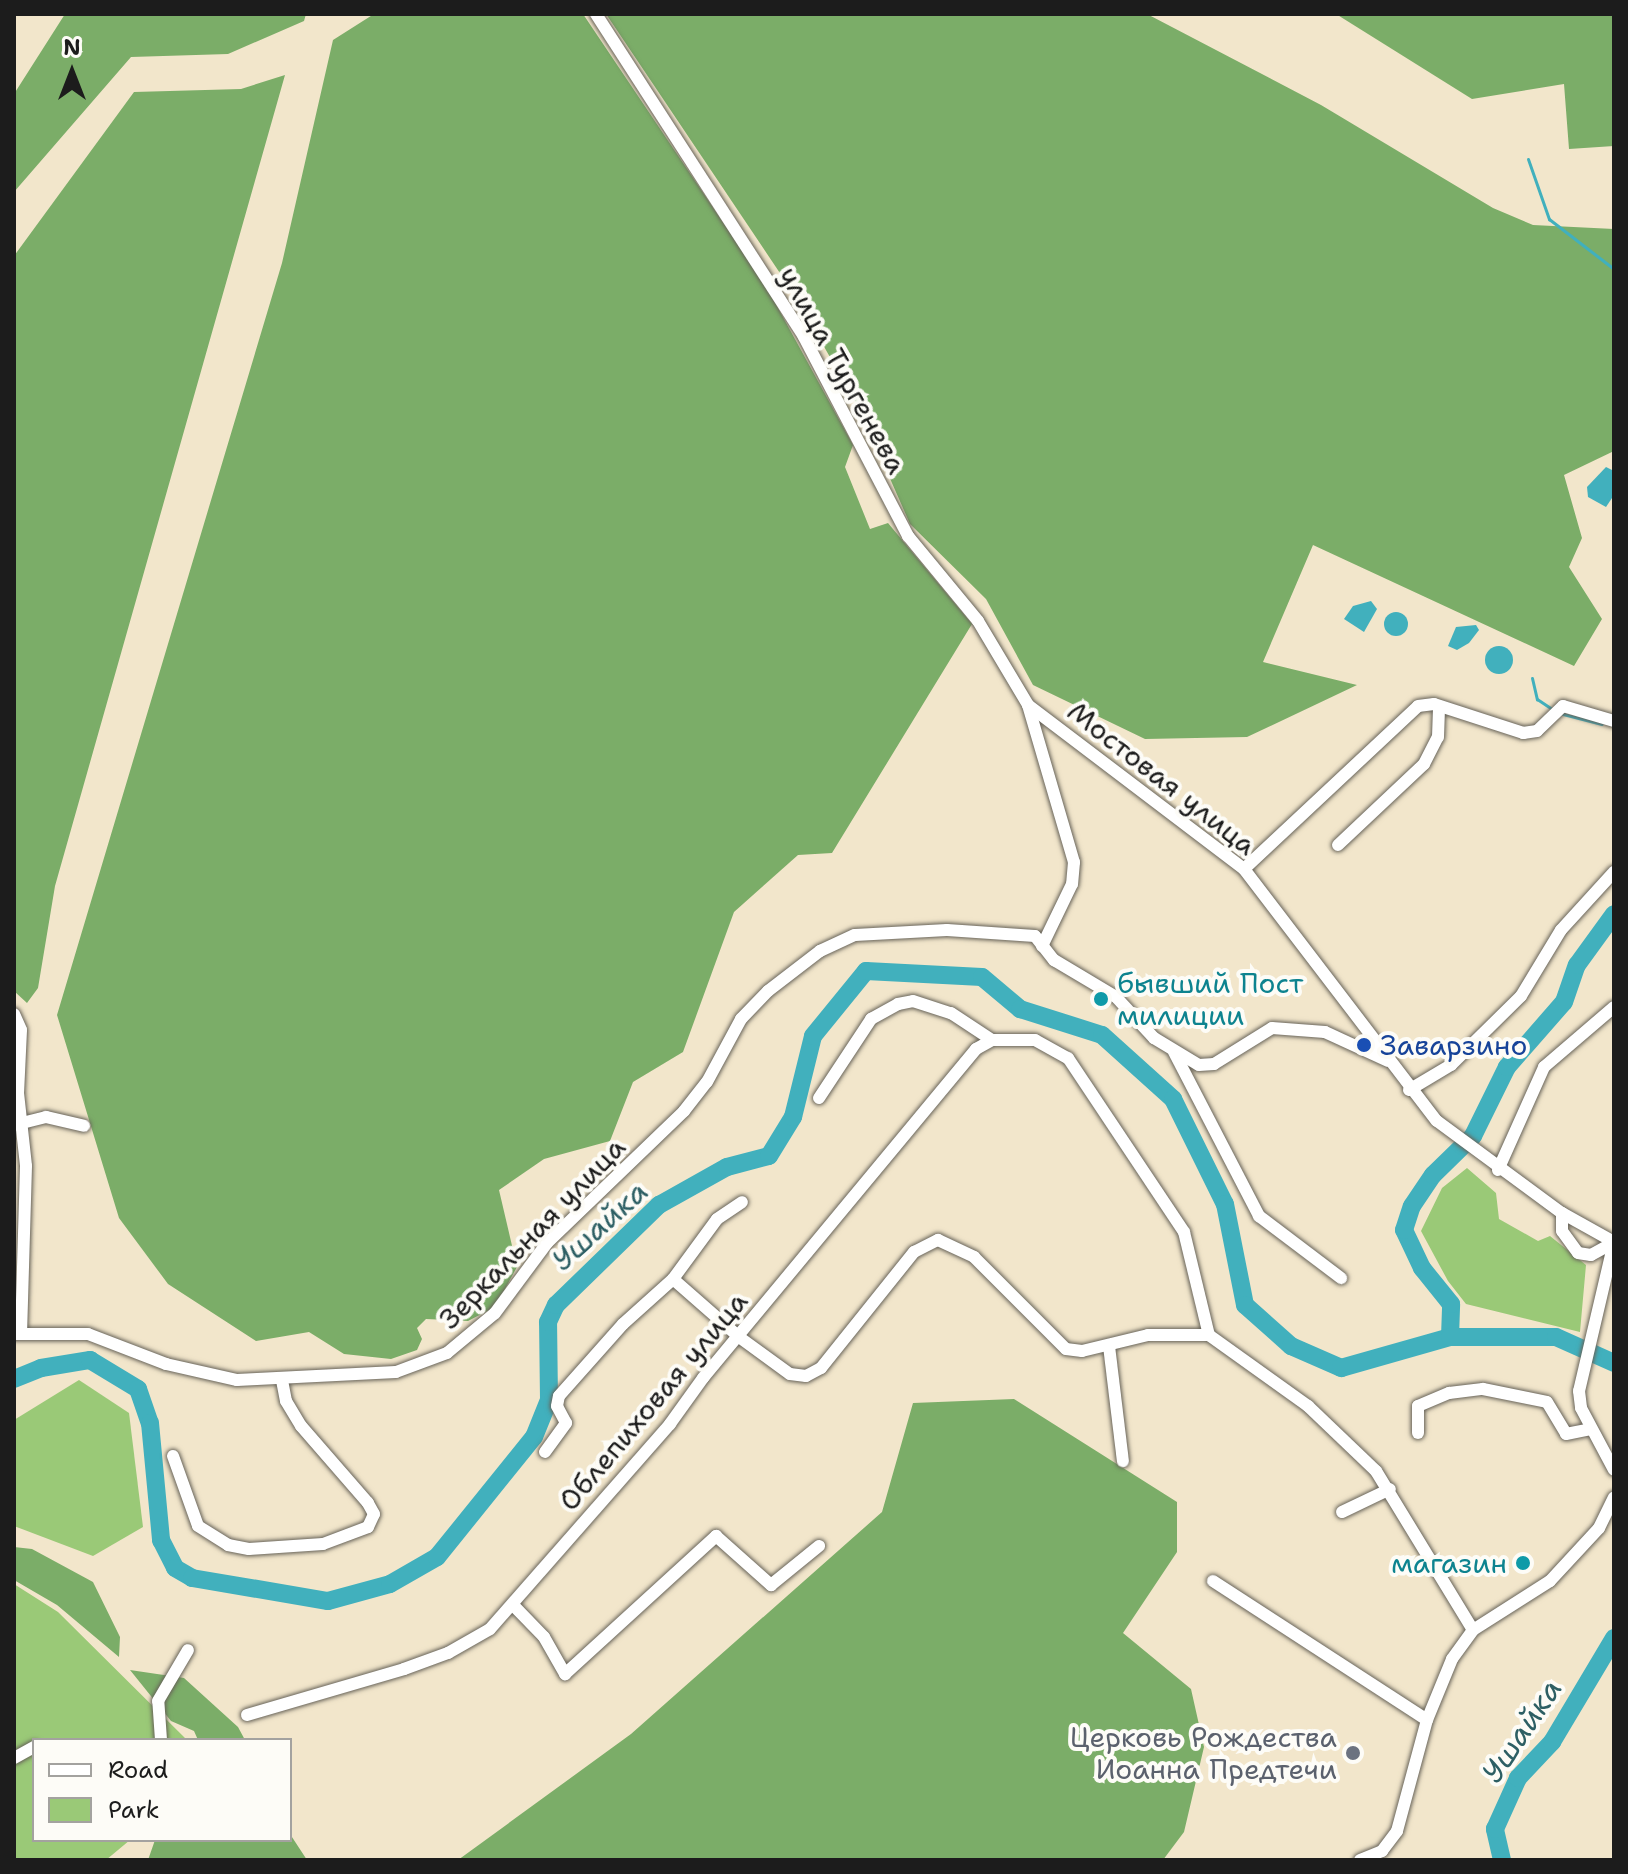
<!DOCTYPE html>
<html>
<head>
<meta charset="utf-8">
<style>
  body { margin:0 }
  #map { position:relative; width:1628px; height:1874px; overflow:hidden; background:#f2e6cb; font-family:"Shantell Sans",sans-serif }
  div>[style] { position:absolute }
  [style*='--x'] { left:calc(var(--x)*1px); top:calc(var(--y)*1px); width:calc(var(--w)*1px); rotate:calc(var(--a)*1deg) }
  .green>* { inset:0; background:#9ac977 }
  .forest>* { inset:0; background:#7bad68 }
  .water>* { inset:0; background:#41b0bd }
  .round { border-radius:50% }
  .stream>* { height:3px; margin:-1.5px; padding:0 1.5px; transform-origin:1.5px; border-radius:1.5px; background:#41b0bd }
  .river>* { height:18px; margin:-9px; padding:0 9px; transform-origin:9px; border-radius:9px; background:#41b0bd }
  .roads { filter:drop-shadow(0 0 2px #676359) drop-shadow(0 0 2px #676359) }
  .minor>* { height:12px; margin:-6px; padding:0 6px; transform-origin:6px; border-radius:6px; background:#fff }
  .dots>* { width:22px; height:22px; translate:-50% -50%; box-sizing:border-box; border:4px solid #fdfcf7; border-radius:50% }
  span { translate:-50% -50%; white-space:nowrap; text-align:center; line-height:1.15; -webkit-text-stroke:8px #fdfcf7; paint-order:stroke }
  .street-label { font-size:28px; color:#1c1c1c }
  .culture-label { font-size:28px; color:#0d838f }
  .left { translate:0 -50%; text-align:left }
  .right { translate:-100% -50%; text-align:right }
  .transit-label { font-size:28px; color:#164399 }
  .worship-label { font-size:28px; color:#5b616d }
  .water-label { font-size:30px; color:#2d5f64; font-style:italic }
  .frame { position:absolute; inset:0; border:16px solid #1c1c1c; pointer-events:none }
  .legend { position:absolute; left:32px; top:1738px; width:260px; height:104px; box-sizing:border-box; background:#fdfcf7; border:2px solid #a3a29f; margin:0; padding:10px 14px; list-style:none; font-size:24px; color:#1c1c1c }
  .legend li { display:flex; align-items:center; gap:16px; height:40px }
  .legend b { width:40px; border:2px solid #a3a29f }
  .north { position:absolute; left:32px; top:32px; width:80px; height:80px; -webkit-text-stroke:6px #fdfcf7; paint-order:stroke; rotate:0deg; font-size:22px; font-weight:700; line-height:32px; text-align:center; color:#1c1c1c }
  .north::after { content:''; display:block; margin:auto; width:28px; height:36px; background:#1c1c1c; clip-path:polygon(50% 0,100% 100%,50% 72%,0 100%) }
</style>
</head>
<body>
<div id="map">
  <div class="green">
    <i style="clip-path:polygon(1467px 1168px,1496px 1193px,1499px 1219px,1538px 1241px,1550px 1236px,1586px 1265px,1580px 1332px,1466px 1304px,1448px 1281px,1421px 1231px,1442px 1188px)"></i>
    <i style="clip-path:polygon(79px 1380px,129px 1413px,143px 1527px,93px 1556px,14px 1526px,14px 1420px)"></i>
    <i style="clip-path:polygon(14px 1584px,58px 1612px,187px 1740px,34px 1740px,34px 1840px,130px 1840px,106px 1860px,14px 1860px)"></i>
  </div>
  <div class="forest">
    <i style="clip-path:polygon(65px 14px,306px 14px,304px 21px,228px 54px,131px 57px,14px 192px,14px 94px)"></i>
    <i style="clip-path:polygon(374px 14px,583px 14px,767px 288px,853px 445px,845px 467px,870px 529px,888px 523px,972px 624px,832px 853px,798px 855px,734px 912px,683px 1052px,633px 1082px,610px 1141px,544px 1159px,499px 1190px,517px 1267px,495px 1307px,468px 1321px,426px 1319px,417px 1328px,422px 1339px,417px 1350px,391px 1359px,344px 1354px,309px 1332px,256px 1341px,168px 1284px,119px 1218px,57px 1015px,282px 263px,333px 40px)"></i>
    <i style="clip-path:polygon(606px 14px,1147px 14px,1321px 105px,1493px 208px,1533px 225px,1614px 229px,1614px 451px,1564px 475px,1582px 538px,1569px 567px,1602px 619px,1574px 666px,1313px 545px,1263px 662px,1357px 685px,1247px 737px,1145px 739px,1033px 685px,986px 599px,910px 524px,859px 408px,794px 294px)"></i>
    <i style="clip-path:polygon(1336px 14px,1614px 14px,1614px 146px,1569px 149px,1564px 84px,1472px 99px)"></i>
    <i style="clip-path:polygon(285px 75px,55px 886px,38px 988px,27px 1003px,14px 991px,14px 256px,134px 92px,241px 89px)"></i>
    <i style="clip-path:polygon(1014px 1399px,1177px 1502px,1177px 1552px,1123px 1633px,1191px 1689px,1204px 1747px,1184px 1832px,1163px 1860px,458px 1860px,631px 1734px,882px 1512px,913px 1403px)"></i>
    <i style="clip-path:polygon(14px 1547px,32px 1549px,93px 1582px,120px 1637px,119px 1657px,57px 1605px,14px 1580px)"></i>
    <i style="clip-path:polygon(130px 1670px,184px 1678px,238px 1727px,245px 1740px,198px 1740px,194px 1731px,171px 1721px)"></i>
    <i style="clip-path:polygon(290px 1834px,307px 1860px,148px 1860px,155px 1840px,290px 1840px)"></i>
  </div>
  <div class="water">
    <i style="clip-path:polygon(1606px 467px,1614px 471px,1614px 495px,1606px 507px,1588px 497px,1587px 487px)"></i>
    <i style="clip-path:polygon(1371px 601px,1377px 609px,1364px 632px,1344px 619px,1353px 606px)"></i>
    <i class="round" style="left:1384px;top:612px;width:24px;height:24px"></i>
    <i style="clip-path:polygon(1476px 625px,1479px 630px,1469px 643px,1457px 650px,1448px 646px,1456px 627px)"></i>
    <i class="round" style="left:1485px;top:646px;width:28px;height:28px"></i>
  </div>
  <div class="stream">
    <i style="--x:1528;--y:159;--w:64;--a:70.7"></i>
    <i style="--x:1549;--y:219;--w:82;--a:37.6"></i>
    <i style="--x:1532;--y:678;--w:22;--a:77"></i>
    <i style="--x:1537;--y:699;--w:18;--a:34"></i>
    <i style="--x:1563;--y:714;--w:40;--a:14.4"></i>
    <i style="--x:14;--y:776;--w:23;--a:90"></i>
  </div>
  <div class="river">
    <i style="--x:1450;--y:1337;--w:33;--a:-88"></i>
    <i style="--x:1451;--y:1304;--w:46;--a:-128.9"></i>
    <i style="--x:1422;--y:1268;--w:42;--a:-115.3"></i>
    <i style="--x:1404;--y:1230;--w:25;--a:-72"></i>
    <i style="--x:1412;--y:1206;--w:37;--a:-56"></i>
    <i style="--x:1433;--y:1175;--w:56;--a:-44.3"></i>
    <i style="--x:1473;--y:1136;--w:77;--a:-63.8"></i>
    <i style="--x:1507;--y:1067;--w:86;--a:-48.8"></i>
    <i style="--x:1564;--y:1002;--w:39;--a:-71"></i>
    <i style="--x:1577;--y:965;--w:63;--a:-54"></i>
    <i style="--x:14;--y:1379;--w:29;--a:-22"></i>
    <i style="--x:41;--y:1368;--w:50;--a:-9.3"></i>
    <i style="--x:90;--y:1360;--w:56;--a:31.1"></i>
    <i style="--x:138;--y:1389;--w:36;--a:71"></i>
    <i style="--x:150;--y:1423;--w:118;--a:84.6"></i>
    <i style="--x:161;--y:1540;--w:31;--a:63"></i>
    <i style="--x:175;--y:1568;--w:20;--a:30"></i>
    <i style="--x:192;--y:1578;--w:138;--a:9.6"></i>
    <i style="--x:328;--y:1601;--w:64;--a:-15.3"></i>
    <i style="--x:390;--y:1584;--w:54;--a:-29.9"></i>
    <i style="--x:437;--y:1557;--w:154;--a:-51.1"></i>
    <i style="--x:534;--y:1437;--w:40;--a:-68"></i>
    <i style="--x:549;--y:1400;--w:78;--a:-90.7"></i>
    <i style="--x:548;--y:1322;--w:19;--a:-65"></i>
    <i style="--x:556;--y:1305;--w:144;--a:-44.2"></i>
    <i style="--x:659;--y:1205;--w:78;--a:-29.2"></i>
    <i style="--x:727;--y:1167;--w:43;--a:-14.7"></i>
    <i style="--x:769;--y:1156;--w:46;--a:-58.4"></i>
    <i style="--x:793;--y:1117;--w:83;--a:-76.1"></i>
    <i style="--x:813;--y:1036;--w:84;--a:-50.8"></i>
    <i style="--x:866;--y:971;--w:116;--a:3"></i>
    <i style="--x:982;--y:977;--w:50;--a:40.1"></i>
    <i style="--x:1020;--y:1009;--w:86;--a:17.6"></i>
    <i style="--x:1102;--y:1035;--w:96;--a:42"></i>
    <i style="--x:1173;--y:1099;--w:117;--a:63.7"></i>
    <i style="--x:1225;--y:1204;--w:103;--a:78.8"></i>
    <i style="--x:1245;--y:1305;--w:62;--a:41.7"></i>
    <i style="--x:1291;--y:1346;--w:55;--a:23.7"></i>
    <i style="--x:1341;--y:1368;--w:113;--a:-15.9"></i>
    <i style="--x:1450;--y:1337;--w:106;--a:0"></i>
    <i style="--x:1556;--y:1337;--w:64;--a:24.1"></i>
    <i style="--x:1502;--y:1860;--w:32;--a:-103"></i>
    <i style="--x:1495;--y:1829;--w:56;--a:-65.7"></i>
    <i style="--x:1518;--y:1778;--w:50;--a:-46.6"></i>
    <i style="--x:1552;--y:1742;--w:121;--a:-59.2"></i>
  </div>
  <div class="roads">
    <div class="minor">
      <i style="--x:596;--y:14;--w:384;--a:57.2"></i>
      <i style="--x:804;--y:337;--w:225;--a:62.4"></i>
      <i style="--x:908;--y:536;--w:110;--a:50.5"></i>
      <i style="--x:978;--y:621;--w:98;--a:59.2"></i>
      <i style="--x:1028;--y:705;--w:164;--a:73.7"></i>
      <i style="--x:1074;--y:862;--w:22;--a:95"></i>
      <i style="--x:1072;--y:884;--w:69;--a:115.8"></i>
      <i style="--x:1028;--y:705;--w:271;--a:37.2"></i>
      <i style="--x:1244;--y:869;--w:317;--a:52.6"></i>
      <i style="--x:1437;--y:1121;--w:155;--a:36.4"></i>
      <i style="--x:1562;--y:1213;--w:60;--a:29.1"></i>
      <i style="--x:1338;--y:845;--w:118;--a:-43.3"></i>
      <i style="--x:1424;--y:764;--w:30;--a:-63"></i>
      <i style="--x:1438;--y:737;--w:30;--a:-88"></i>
      <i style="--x:1244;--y:869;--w:238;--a:-43.1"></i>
      <i style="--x:1418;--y:706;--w:16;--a:-7"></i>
      <i style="--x:1434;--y:704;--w:94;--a:18"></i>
      <i style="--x:1523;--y:733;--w:14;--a:-8"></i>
      <i style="--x:1537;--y:731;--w:36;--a:-44"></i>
      <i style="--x:1563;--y:706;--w:53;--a:16.4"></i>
      <i style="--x:14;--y:1014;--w:17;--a:66"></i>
      <i style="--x:21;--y:1030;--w:63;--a:92.7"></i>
      <i style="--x:18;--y:1093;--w:73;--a:83.7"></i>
      <i style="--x:26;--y:1166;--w:168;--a:91.7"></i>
      <i style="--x:1174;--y:1052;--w:185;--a:62.6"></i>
      <i style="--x:1259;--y:1216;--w:103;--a:37.1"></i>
      <i style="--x:1409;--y:1090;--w:49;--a:-30.8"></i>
      <i style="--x:1451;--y:1065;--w:98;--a:-44.6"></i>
      <i style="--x:1521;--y:996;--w:77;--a:-58.8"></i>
      <i style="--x:1561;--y:930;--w:79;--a:-47.6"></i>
      <i style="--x:819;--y:1098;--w:95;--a:-56.6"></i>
      <i style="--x:871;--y:1019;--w:31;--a:-29"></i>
      <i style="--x:898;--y:1004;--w:15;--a:-11"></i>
      <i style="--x:913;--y:1001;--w:40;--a:18"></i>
      <i style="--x:951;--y:1013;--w:49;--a:33.4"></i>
      <i style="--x:14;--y:1125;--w:33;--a:-14"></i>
      <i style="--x:46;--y:1117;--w:39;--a:13"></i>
      <i style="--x:1498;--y:1170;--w:113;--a:-65.9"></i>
      <i style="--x:1544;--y:1067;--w:92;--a:-40.6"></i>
      <i style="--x:1562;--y:1213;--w:18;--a:90"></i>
      <i style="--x:1562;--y:1231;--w:27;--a:54"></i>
      <i style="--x:1578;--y:1253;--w:13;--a:9"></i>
      <i style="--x:1591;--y:1255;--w:26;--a:-29"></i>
      <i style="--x:1614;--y:1242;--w:153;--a:103.2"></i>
      <i style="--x:1579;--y:1391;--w:17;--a:83"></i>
      <i style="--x:1581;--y:1408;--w:70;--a:62"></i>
      <i style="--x:673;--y:1279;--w:88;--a:41.3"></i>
      <i style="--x:739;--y:1337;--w:63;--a:36"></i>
      <i style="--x:790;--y:1374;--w:16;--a:7"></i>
      <i style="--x:806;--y:1376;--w:17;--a:-28"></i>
      <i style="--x:821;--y:1368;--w:149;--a:-51.3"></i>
      <i style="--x:914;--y:1252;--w:27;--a:-27"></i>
      <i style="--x:938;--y:1240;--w:40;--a:25"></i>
      <i style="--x:974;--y:1257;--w:130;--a:45"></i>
      <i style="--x:1066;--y:1349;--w:16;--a:7"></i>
      <i style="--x:1082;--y:1351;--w:68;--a:-13.6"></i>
      <i style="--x:1148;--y:1335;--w:61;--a:0"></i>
      <i style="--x:1209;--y:1335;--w:122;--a:35.6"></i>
      <i style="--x:1308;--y:1406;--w:94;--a:43.7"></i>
      <i style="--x:1376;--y:1471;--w:186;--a:58.6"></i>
      <i style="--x:14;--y:1334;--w:74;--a:0"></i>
      <i style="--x:88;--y:1334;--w:84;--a:21"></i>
      <i style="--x:166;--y:1364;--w:73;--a:12.7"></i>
      <i style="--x:237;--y:1380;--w:159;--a:-2.9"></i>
      <i style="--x:396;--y:1372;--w:54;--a:-20.4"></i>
      <i style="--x:447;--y:1353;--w:62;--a:-39.8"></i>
      <i style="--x:495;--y:1313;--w:87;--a:-53.4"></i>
      <i style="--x:547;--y:1243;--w:190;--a:-43.9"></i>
      <i style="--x:684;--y:1111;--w:37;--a:-52"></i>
      <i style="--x:707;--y:1082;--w:72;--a:-61.6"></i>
      <i style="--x:741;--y:1019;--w:39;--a:-46"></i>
      <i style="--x:768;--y:991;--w:66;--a:-37.6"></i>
      <i style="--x:820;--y:951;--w:38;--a:-25"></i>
      <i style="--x:855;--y:935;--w:92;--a:-3.1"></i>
      <i style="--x:947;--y:930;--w:88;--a:3.9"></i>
      <i style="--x:1035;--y:936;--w:31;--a:52"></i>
      <i style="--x:1054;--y:960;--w:72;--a:30.8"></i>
      <i style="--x:1116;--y:997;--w:56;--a:47.2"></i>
      <i style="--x:1154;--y:1038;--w:52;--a:31"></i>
      <i style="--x:1199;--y:1065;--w:15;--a:-4"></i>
      <i style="--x:1214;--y:1064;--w:68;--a:-31.8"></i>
      <i style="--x:1272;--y:1028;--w:53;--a:4.3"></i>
      <i style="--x:1325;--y:1032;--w:69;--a:24.7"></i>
      <i style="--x:1109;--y:1346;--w:116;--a:83.1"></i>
      <i style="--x:1418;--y:1433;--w:27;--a:-90"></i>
      <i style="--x:1418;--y:1406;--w:34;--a:-23"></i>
      <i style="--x:1449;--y:1393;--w:34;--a:-7"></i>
      <i style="--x:1483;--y:1389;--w:65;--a:11.5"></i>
      <i style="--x:1547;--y:1402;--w:37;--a:59"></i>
      <i style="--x:1566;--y:1434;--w:25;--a:-11"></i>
      <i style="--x:545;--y:1452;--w:36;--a:-54"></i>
      <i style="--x:566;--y:1423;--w:19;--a:-118"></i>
      <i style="--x:557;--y:1406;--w:10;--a:-79"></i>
      <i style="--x:559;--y:1396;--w:96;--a:-48.4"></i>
      <i style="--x:623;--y:1324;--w:67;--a:-42"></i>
      <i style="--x:673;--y:1279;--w:74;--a:-53.7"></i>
      <i style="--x:717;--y:1219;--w:30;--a:-34"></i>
      <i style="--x:173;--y:1456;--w:74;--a:70.3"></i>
      <i style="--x:198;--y:1526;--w:36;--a:32"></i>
      <i style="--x:228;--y:1545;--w:21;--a:11"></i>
      <i style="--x:249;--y:1549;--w:74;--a:-3.9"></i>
      <i style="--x:323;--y:1544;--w:48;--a:-20.7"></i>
      <i style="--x:368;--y:1527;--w:14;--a:-65"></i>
      <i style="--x:374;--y:1514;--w:13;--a:-119"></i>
      <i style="--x:368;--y:1503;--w:102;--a:-131"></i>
      <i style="--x:301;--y:1426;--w:29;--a:-121"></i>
      <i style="--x:286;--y:1401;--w:21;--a:-101"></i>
      <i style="--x:1342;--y:1512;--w:53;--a:-25.6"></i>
      <i style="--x:1213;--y:1581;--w:255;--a:33"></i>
      <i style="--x:514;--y:1606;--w:43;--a:45.9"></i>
      <i style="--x:544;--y:1637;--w:43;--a:60.4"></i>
      <i style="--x:565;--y:1674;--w:205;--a:-42.4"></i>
      <i style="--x:716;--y:1536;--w:74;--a:41.7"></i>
      <i style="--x:771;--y:1585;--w:62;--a:-39.1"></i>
      <i style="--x:247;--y:1715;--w:164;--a:-16.3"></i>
      <i style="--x:404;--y:1669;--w:47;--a:-20"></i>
      <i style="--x:448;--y:1653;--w:48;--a:-29.7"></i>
      <i style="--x:490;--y:1629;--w:273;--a:-48.7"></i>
      <i style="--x:670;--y:1424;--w:57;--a:-54.3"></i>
      <i style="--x:703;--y:1378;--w:428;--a:-50.3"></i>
      <i style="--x:976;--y:1049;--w:18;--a:-29"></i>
      <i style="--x:992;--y:1040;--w:43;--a:0"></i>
      <i style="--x:1035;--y:1040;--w:38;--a:29"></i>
      <i style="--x:1068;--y:1058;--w:209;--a:56.3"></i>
      <i style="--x:1184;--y:1232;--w:106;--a:76.4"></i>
      <i style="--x:161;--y:1740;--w:39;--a:-94"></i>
      <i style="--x:158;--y:1701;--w:59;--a:-59.5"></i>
      <i style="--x:14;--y:1758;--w:23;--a:-29"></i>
      <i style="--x:1360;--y:1860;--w:24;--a:-22"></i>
      <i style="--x:1382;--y:1851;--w:25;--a:-53"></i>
      <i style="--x:1397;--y:1831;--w:115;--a:-74.9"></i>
      <i style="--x:1427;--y:1720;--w:66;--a:-67.7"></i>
      <i style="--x:1452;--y:1659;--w:36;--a:-54"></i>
      <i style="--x:1473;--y:1630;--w:91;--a:-32.5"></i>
      <i style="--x:1550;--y:1581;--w:72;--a:-47.2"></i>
      <i style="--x:1599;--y:1528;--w:34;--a:-64"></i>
    </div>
  </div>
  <div class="dots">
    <i style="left:1101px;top:999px;background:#0f9aa8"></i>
    <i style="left:1364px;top:1045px;background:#1a4fb4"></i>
    <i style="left:1523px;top:1563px;background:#0f9aa8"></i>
    <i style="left:1353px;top:1753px;background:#6b7280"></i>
  </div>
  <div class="street-label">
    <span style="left:843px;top:370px;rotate:61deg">улица Тургенева</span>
    <span style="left:1162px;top:778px;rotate:38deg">Мостовая улица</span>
    <span style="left:532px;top:1233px;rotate:-46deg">Зеркальная улица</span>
    <span style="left:653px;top:1401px;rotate:-50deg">Облепиховая улица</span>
  </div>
  <div class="culture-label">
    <span class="left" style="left:1117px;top:999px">бывший Пост<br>милиции</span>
    <span class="right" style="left:1507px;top:1563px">магазин</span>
  </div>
  <div class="transit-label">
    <span class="left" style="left:1380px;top:1045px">Заварзино</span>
  </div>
  <div class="worship-label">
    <span class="right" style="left:1337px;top:1753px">Церковь Рождества<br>Иоанна Предтечи</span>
  </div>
  <div class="water-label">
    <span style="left:600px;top:1226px;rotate:-42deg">Ушайка</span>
    <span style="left:1522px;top:1731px;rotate:-56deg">Ушайка</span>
  </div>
  <div class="frame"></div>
  <ul class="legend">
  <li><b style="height:10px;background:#fff"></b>Road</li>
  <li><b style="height:22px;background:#9ac977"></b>Park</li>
  </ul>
  <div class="north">N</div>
</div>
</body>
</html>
